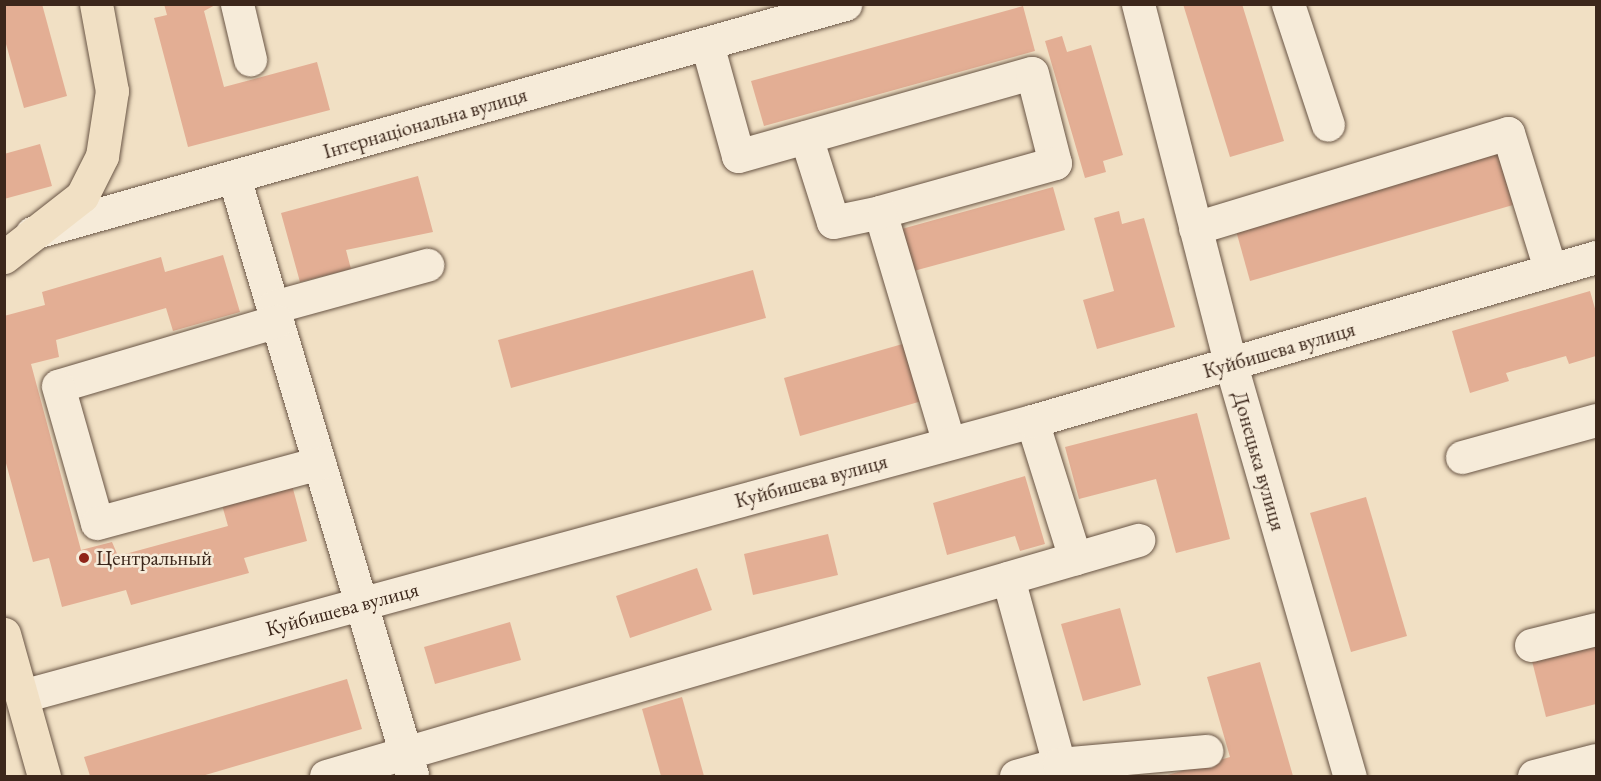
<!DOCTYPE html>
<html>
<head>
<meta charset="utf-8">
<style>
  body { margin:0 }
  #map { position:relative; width:1601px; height:781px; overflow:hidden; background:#f1e0c4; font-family:"EB Garamond",serif }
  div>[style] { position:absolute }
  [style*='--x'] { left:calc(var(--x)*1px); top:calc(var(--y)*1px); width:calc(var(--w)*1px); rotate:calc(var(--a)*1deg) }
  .building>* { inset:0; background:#e3ae94 }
  .roads { filter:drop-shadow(0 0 2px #695545) drop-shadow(0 0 2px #695545) }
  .minor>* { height:33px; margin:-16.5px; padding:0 16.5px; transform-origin:16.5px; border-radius:16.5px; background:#f6ebd9 }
  .major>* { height:33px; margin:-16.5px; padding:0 16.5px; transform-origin:16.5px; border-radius:16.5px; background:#f1e0c4 }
  .dots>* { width:16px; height:16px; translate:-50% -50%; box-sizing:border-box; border:3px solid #f6ebd9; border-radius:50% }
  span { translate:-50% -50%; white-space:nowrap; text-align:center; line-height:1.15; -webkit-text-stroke:5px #f6ebd9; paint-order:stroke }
  .street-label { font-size:21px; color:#3c271b }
  .poi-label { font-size:21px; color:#3c271b }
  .left { translate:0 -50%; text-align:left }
  .frame { position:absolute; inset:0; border:6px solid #3c271b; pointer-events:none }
</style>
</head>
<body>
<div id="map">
  <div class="building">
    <i style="clip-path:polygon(4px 4px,42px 4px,67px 96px,24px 108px,4px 37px)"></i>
    <i style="clip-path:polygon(164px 4px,217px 4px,204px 11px,224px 87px,317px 62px,330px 110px,188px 147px,154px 18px,167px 15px)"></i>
    <i style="clip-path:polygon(1183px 4px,1242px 4px,1284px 141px,1230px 157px)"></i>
    <i style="clip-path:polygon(1023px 6px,1035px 51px,764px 126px,751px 81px)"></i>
    <i style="clip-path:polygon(1062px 36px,1067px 52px,1091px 45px,1123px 155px,1103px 161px,1106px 172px,1085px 178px,1045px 41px)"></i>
    <i style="clip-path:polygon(40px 144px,52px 186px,4px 199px,4px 154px)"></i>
    <i style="clip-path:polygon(1497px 151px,1513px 205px,1250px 281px,1235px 227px)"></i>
    <i style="clip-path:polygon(418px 176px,433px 232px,346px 250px,351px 269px,300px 282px,281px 213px)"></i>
    <i style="clip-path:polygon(1053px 187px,1065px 230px,910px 272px,898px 230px)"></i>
    <i style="clip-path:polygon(1119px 211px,1122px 224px,1144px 218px,1175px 327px,1097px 349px,1083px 300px,1114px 291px,1094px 218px)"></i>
    <i style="clip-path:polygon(223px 255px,240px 312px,173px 331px,166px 308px,56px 340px,59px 357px,31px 364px,81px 550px,112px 542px,118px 556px,228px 526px,222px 505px,292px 485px,307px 541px,244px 558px,249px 573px,131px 605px,126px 590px,62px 607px,49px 558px,33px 562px,4px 456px,4px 316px,45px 305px,42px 292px,161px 257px,165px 272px)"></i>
    <i style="clip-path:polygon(753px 270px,766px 318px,511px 388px,498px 340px)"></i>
    <i style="clip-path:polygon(1590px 291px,1596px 312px,1596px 356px,1569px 364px,1566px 356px,1506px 373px,1509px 381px,1470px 393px,1452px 331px)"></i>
    <i style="clip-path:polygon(906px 343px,922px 401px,800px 436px,784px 378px)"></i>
    <i style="clip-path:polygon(1197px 413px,1230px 539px,1176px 553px,1156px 479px,1079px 499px,1065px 447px)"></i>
    <i style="clip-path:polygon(1025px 476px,1045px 544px,1020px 551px,1015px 536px,947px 555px,933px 503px)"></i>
    <i style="clip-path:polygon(1366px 497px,1407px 636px,1351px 652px,1310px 513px)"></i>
    <i style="clip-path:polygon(828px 534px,838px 575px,753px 595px,744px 554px)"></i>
    <i style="clip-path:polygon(697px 568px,712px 610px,630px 638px,616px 596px)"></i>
    <i style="clip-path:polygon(1120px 608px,1141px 685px,1083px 701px,1061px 624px)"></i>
    <i style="clip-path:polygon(510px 622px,521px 660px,435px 684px,424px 647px)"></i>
    <i style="clip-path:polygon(1596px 641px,1596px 704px,1546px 717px,1531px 657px)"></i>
    <i style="clip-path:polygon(1260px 662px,1293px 776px,1164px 776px,1230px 757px,1207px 677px)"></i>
    <i style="clip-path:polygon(347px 679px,362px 729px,202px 776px,90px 776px,84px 757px)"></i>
    <i style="clip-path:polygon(682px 697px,704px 776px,661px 776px,642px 709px)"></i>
  </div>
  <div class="roads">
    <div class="minor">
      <i style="--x:237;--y:4;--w:57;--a:76.7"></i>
      <i style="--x:1138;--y:4;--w:373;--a:75.6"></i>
      <i style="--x:1231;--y:365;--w:428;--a:73.9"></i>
      <i style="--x:1288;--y:4;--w:127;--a:71.7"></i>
      <i style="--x:707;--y:44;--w:116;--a:74.5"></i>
      <i style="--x:738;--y:156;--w:305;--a:-15.8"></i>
      <i style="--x:1032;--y:73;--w:93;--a:75.7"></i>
      <i style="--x:1055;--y:163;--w:182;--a:164.4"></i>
      <i style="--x:880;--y:212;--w:241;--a:73.4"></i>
      <i style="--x:806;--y:137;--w:89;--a:72.4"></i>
      <i style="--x:833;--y:222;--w:48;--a:-12"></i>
      <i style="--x:234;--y:177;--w:624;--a:73.42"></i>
      <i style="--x:1195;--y:228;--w:327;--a:-16.9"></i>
      <i style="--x:1508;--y:133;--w:142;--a:72.8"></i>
      <i style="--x:32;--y:233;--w:845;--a:-15.73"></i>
      <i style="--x:273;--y:307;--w:160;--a:-15.3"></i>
      <i style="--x:277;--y:321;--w:228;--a:163.5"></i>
      <i style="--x:58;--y:386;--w:142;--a:74.1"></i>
      <i style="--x:97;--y:523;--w:230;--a:-15.1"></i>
      <i style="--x:1032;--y:421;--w:144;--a:72.6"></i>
      <i style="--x:1462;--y:457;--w:139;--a:-15.4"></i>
      <i style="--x:1008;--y:578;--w:193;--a:74.7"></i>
      <i style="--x:1531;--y:645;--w:67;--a:-13.8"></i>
      <i style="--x:22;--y:696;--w:1047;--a:-15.23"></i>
      <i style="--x:1032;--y:421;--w:587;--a:-16.21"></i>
      <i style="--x:326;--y:776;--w:846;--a:-16.21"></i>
      <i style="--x:1016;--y:776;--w:45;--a:-15.6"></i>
      <i style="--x:1059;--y:764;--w:148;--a:-5.1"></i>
      <i style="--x:1534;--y:776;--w:64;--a:-14.5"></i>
    </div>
    <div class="major">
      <i style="--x:4;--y:257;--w:99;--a:-38"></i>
      <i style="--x:82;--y:196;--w:45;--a:-63.4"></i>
      <i style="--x:102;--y:156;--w:66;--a:-81.3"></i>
      <i style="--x:112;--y:91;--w:88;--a:-100.4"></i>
      <i style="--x:4;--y:634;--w:148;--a:74.3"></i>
    </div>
  </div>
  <div class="dots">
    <i style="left:84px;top:558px;background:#8f2418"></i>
  </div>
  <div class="street-label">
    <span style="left:425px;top:123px;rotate:-16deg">Інтернаціональна вулиця</span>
    <span style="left:1279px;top:350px;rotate:-16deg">Куйбишева вулиця</span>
    <span style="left:1259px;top:461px;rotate:74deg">Донецька вулиця</span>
    <span style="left:811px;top:481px;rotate:-15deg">Куйбишева вулиця</span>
    <span style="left:342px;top:609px;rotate:-15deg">Куйбишева вулиця</span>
  </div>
  <div class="poi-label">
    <span class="left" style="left:96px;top:558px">Центральный</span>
  </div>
  <div class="frame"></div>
</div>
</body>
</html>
